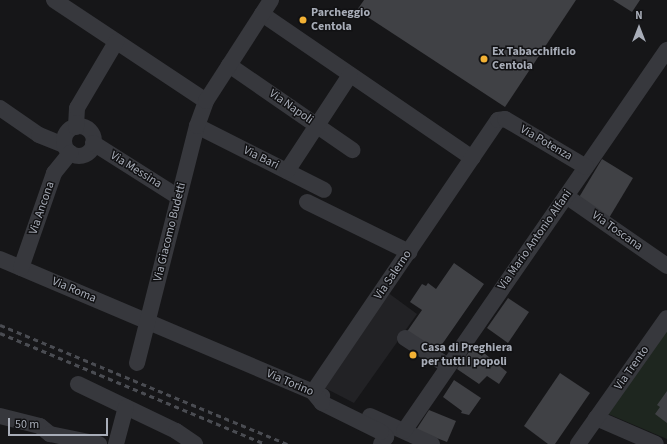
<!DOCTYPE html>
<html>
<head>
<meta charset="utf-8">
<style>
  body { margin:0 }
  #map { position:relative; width:667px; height:444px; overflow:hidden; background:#161618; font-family:"Source Sans 3",sans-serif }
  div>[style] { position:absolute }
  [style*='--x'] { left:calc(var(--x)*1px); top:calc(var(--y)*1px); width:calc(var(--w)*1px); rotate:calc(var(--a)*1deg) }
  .built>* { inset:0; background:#222225 }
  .green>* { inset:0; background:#1e261f }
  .building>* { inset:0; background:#404145 }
  .minor>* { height:16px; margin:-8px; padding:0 8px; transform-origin:8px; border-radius:8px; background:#37383d }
  .minor>.ring { margin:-8px; padding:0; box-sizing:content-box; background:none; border:16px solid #37383d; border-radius:50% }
  .rail>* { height:3px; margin-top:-1.5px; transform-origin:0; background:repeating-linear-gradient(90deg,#4a4c52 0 5px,transparent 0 9px) }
  .dots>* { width:11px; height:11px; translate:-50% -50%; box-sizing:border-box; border:2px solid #111113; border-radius:50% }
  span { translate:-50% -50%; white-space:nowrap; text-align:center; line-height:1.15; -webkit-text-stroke:3px #111113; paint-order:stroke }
  .poi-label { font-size:12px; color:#a8adb8; font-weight:700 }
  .left { translate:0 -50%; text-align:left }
  .street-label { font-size:12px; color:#a8adb8 }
  .north { position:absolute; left:619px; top:8px; width:40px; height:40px; -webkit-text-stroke:3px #111113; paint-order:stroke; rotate:0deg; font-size:11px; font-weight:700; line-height:16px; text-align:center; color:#a8adb8 }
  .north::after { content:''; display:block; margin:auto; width:14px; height:18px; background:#a8adb8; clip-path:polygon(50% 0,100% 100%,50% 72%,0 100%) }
  .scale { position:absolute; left:8px; top:418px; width:100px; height:18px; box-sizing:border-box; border:2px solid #a8adb8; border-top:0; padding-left:5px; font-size:12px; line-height:14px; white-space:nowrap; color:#a8adb8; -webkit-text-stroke:3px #111113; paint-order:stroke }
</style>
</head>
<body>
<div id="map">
  <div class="built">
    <i style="clip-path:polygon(387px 292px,417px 314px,354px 403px,323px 387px)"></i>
  </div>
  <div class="green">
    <i style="clip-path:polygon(667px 329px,667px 439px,606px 413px)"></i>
  </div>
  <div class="building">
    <i style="clip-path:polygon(364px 0,576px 0,505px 107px,357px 10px)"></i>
    <i style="clip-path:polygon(613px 0,640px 0,632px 12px)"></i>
    <i style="clip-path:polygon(602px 159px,633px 178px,609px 218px,578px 199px)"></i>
    <i style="clip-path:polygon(454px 263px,484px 284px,436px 353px,406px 333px,422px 310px,410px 302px,422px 284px,426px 286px,428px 283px,436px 289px)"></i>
    <i style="clip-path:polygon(508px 298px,529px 312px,508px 343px,487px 328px)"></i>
    <i style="clip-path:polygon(471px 349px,482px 356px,484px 353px,507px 372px,499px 384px,487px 376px,479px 384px,457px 369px)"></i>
    <i style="clip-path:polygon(560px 373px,590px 393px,555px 444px,548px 444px,524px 426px)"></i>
    <i style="clip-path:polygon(454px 380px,481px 398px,469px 415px,461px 413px,462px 411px,443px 397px)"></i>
    <i style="clip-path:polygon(667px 391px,667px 423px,655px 414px,660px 407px,657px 405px)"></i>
    <i style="clip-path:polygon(429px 410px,456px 421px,447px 442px,416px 430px)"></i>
  </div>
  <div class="minor">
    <i style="--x:54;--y:0;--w:182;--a:33.6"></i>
    <i style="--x:262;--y:14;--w:255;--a:34.4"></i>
    <i style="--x:229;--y:65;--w:150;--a:34.6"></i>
    <i style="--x:0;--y:108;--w:47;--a:34.7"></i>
    <i style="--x:39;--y:135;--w:27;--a:22"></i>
    <i style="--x:197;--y:126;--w:142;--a:26.7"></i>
    <i class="ring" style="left:64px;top:126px;width:14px;height:14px"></i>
    <i style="--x:76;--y:127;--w:19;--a:-87"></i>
    <i style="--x:77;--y:108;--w:77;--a:-59.4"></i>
    <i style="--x:93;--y:143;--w:101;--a:32.4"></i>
    <i style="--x:287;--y:171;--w:115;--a:-56.7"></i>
    <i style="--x:566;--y:196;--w:123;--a:34.7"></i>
    <i style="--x:307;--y:202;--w:114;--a:26.1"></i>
    <i style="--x:0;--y:259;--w:350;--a:23"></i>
    <i style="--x:21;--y:268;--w:101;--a:-70.8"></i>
    <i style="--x:54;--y:173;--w:26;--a:-51"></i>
    <i style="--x:405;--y:338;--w:51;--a:33.1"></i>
    <i style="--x:137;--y:363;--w:244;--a:-75.8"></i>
    <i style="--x:197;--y:126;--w:27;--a:-70"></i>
    <i style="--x:206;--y:101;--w:120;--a:-57.2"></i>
    <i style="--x:78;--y:384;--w:109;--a:25.6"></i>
    <i style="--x:176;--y:431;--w:23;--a:34"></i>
    <i style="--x:0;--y:416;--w:41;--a:14"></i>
    <i style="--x:40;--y:426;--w:13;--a:39"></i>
    <i style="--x:50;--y:434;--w:50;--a:11.5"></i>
    <i style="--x:370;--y:416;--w:68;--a:24.3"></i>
    <i style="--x:596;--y:418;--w:65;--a:23.4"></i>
    <i style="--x:404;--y:431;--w:463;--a:-55.4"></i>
    <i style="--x:116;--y:444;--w:38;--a:-75"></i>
    <i style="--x:381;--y:444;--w:9;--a:-54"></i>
    <i style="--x:386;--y:437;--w:7;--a:-135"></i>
    <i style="--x:381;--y:432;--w:66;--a:-153.8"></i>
    <i style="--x:322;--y:403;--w:14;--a:-129"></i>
    <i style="--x:313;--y:392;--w:329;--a:-55.8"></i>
    <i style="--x:498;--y:120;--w:7;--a:-8"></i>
    <i style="--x:505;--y:119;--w:94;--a:30.7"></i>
    <i style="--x:578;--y:444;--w:154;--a:-54.8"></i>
  </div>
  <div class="rail">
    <i style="--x:0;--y:325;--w:311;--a:22.5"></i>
    <i style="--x:0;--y:333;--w:287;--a:22.7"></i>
  </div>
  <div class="dots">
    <i style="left:303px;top:20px;background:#f2b134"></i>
    <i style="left:484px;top:59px;background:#f2b134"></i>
    <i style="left:413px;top:355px;background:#f2b134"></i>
  </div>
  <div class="poi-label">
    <span class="left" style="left:311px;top:20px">Parcheggio<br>Centola</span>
    <span class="left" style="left:492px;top:59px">Ex Tabacchificio<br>Centola</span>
    <span class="left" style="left:421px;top:355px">Casa di Preghiera<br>per tutti i popoli</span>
  </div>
  <div class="street-label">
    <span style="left:291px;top:107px;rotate:35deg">Via Napoli</span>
    <span style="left:546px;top:143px;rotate:30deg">Via Potenza</span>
    <span style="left:261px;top:158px;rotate:26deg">Via Bari</span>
    <span style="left:136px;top:170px;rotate:32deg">Via Messina</span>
    <span style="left:42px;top:208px;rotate:-71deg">Via Ancona</span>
    <span style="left:617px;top:231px;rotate:35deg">Via Toscana</span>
    <span style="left:170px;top:232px;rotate:-76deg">Via Giacomo Budetti</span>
    <span style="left:535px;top:240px;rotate:-55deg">Via Mario Antonio Alfani</span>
    <span style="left:393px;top:275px;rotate:-56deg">Via Salerno</span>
    <span style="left:74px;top:290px;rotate:23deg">Via Roma</span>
    <span style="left:632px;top:368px;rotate:-55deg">Via Trento</span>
    <span style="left:290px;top:383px;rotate:23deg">Via Torino</span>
  </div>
  <div class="north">N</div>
  <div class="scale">50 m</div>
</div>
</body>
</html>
